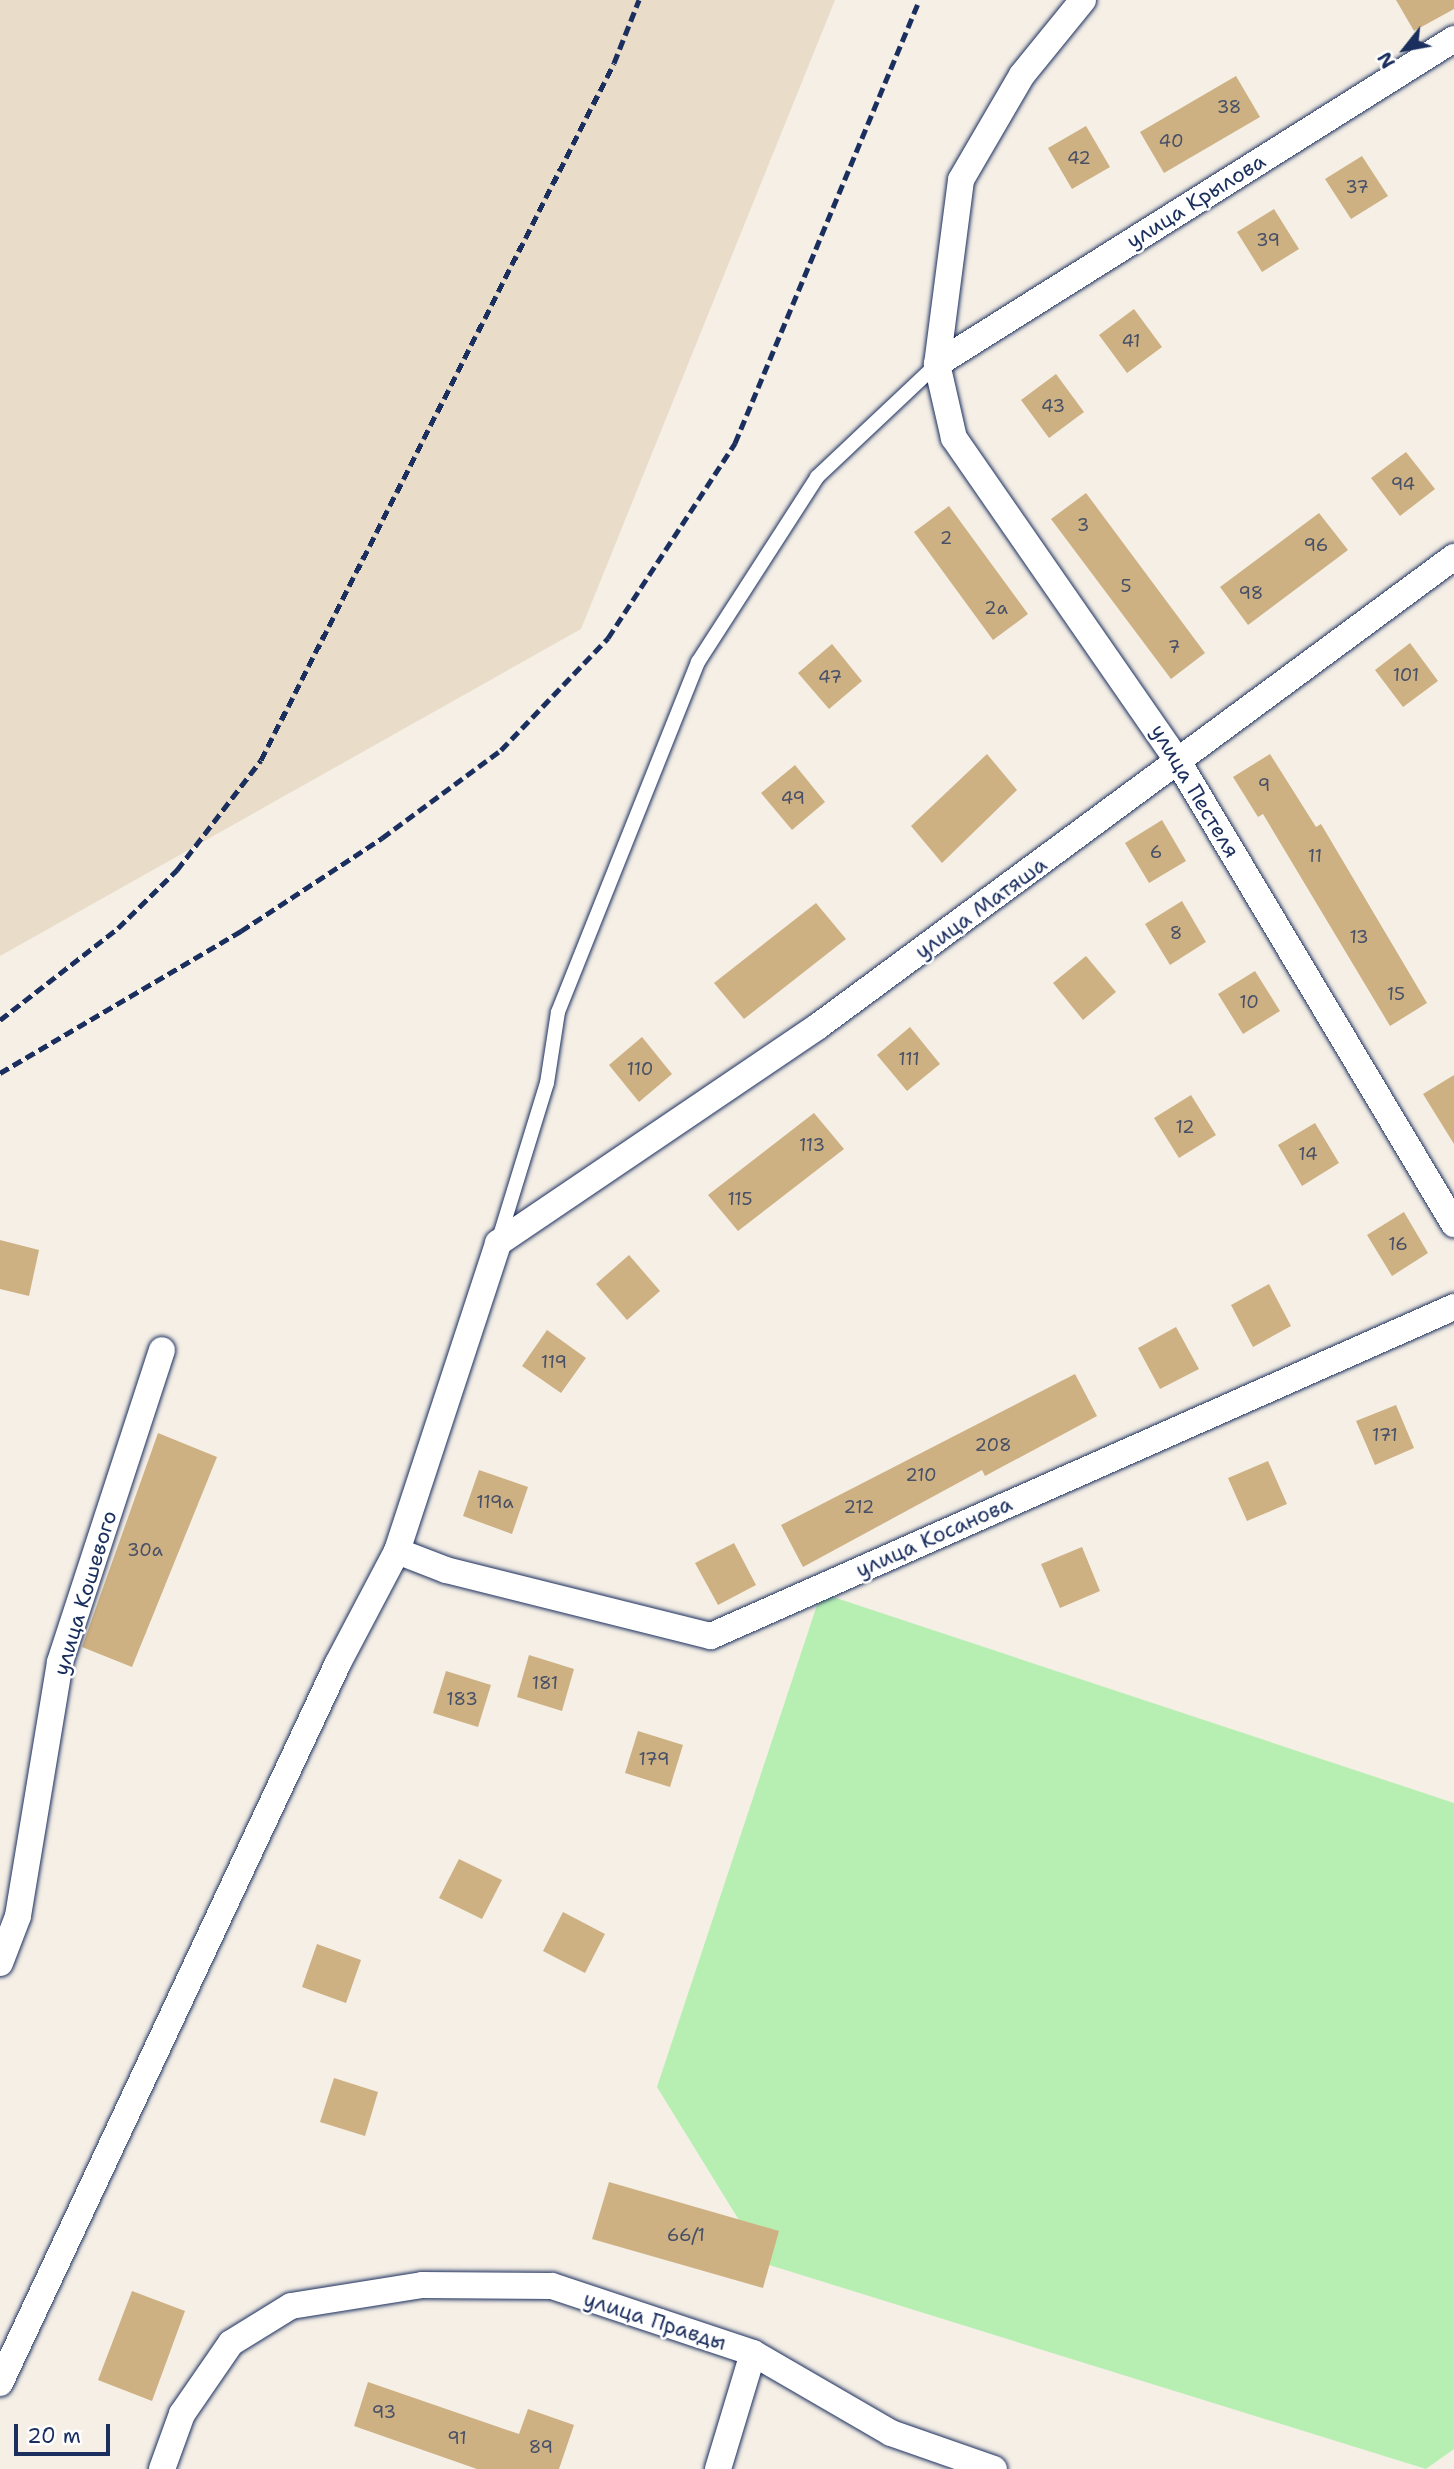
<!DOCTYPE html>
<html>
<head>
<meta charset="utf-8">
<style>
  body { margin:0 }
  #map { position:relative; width:1454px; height:2469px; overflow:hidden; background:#f5efe6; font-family:"Shantell Sans",sans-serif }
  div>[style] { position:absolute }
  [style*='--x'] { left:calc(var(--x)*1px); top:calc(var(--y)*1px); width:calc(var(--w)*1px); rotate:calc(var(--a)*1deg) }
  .built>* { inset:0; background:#e9dcc8 }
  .green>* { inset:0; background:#b7efb3 }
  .building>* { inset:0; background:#ceb183 }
  .roads { filter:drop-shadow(0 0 2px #1b2f5e) drop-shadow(0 0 2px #1b2f5e) }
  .lane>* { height:14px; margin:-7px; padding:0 7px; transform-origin:7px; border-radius:7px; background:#fff }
  .street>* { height:26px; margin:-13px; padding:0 13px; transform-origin:13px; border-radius:13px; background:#fff }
  .rail>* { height:5px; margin-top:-2.5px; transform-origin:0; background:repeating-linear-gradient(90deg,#1b2f5e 0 10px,transparent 0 15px) }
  span { translate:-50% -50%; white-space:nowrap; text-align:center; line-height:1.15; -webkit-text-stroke:5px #fff; paint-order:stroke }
  .number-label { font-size:18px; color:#485067 }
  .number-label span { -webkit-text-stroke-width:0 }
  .street-label { font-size:21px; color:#1b2f5e }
  .north { position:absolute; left:1370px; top:14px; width:70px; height:70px; -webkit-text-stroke:5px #fff; paint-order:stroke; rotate:239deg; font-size:19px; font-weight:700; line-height:28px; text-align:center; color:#1b2f5e }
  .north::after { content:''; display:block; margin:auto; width:24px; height:32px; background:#1b2f5e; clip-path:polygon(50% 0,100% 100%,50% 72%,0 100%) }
  .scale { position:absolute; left:14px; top:2424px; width:96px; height:32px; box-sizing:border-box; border:4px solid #1b2f5e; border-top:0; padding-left:9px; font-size:21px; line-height:24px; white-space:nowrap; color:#1b2f5e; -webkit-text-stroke:5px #fff; paint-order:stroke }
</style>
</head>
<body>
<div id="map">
  <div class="built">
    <i style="clip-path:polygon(0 0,835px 0,581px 629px,0 956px)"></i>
  </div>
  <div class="green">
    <i style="clip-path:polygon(821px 1593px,1454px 1803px,1454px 2449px,1426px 2469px,766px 2264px,657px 2087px)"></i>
  </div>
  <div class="building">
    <i style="clip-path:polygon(1396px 0,1454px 0,1454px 9px,1414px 31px)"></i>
    <i style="clip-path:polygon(1236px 76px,1260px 117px,1164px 173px,1140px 132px)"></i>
    <i style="clip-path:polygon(1086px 126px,1110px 167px,1072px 189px,1048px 148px)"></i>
    <i style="clip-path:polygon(1362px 156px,1388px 196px,1351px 219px,1325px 179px)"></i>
    <i style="clip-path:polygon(1274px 209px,1299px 249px,1262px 272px,1237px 232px)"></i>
    <i style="clip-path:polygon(1134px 309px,1162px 347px,1127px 373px,1099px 335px)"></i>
    <i style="clip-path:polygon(1056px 374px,1084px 412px,1049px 438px,1021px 400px)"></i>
    <i style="clip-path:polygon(1406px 452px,1435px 489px,1400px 516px,1371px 478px)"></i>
    <i style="clip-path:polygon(1086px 493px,1205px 653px,1171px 679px,1051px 519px)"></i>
    <i style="clip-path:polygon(949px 506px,1028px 614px,993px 640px,914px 532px)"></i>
    <i style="clip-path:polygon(1319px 513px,1348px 550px,1248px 625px,1220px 587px)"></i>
    <i style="clip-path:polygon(1410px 643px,1438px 681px,1403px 707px,1375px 670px)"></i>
    <i style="clip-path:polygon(832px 644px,862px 681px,829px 709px,798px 673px)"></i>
    <i style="clip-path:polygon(987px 754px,1017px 790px,942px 863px,911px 826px)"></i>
    <i style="clip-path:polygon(1270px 754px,1316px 827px,1321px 824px,1427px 1003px,1390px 1026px,1263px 814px,1258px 817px,1233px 777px)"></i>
    <i style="clip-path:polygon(795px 765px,825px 802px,792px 830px,761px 793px)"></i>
    <i style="clip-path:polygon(1162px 820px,1186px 861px,1149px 883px,1125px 843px)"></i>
    <i style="clip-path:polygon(1182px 901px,1206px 942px,1170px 965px,1145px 924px)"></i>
    <i style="clip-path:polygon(816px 903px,846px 939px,744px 1019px,714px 983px)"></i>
    <i style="clip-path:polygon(1086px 956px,1116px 992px,1083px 1020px,1053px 983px)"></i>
    <i style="clip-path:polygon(1255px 971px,1280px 1011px,1243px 1034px,1218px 994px)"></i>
    <i style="clip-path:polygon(910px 1027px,940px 1064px,907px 1091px,877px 1055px)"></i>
    <i style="clip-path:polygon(642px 1037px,672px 1074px,639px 1102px,609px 1065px)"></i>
    <i style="clip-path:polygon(1454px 1075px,1454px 1144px,1423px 1094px)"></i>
    <i style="clip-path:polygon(1191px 1095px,1216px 1135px,1179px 1158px,1154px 1118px)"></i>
    <i style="clip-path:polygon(814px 1113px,844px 1149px,738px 1231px,708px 1195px)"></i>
    <i style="clip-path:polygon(1315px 1123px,1339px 1163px,1302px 1186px,1278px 1145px)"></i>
    <i style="clip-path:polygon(1404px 1212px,1428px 1253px,1392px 1276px,1367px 1235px)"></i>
    <i style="clip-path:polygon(0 1240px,39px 1250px,29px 1296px,0 1289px)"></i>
    <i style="clip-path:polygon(629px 1255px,660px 1291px,627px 1320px,596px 1284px)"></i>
    <i style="clip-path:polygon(1269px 1284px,1291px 1326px,1253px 1347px,1231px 1305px)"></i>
    <i style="clip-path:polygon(1176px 1327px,1199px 1369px,1160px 1389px,1138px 1348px)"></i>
    <i style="clip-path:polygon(547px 1330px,586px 1358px,561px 1393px,522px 1366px)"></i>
    <i style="clip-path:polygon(1075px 1374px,1097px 1416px,985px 1476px,982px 1470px,803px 1567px,781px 1525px)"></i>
    <i style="clip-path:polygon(1396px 1405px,1414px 1448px,1375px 1465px,1356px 1421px)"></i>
    <i style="clip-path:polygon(158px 1433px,217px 1457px,132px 1667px,82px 1647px)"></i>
    <i style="clip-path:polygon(1268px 1461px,1287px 1504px,1247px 1521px,1228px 1478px)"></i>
    <i style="clip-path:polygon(479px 1470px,528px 1487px,512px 1534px,463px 1516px)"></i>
    <i style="clip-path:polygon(734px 1543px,756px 1585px,718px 1605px,695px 1563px)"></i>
    <i style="clip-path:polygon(1082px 1547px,1100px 1591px,1060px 1608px,1041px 1564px)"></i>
    <i style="clip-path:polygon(529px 1655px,574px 1669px,562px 1711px,517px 1697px)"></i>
    <i style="clip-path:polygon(446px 1671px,491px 1685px,478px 1727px,433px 1713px)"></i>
    <i style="clip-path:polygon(638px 1731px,683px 1745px,670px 1787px,625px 1773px)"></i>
    <i style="clip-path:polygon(459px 1859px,502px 1880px,482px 1919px,439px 1898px)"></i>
    <i style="clip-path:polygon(563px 1912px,605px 1934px,585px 1973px,543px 1951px)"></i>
    <i style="clip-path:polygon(317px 1944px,361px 1960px,346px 2003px,302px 1987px)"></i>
    <i style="clip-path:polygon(334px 2078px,378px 2092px,365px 2136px,320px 2122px)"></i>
    <i style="clip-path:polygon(609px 2182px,779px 2231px,763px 2288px,592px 2239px)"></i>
    <i style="clip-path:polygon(132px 2291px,185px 2311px,152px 2401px,98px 2380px)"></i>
    <i style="clip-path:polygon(368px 2382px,519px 2434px,528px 2409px,574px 2425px,559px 2469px,477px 2469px,354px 2426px)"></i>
  </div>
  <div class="roads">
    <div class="lane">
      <i style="--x:498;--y:1242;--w:166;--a:-72.9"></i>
      <i style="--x:547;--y:1083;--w:72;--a:-81.2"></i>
      <i style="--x:558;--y:1012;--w:377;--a:-68.2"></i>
      <i style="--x:698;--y:662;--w:220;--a:-57.2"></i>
      <i style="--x:817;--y:477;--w:165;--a:-43.3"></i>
    </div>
    <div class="street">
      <i style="--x:1083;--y:0;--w:97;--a:129.1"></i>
      <i style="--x:1022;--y:75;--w:121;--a:120.2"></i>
      <i style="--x:961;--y:180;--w:186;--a:97.4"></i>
      <i style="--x:937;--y:364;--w:76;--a:77.1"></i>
      <i style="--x:954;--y:438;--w:395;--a:55.3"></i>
      <i style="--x:1179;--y:763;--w:537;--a:59.18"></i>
      <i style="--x:937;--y:364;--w:611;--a:-32.15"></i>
      <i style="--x:397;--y:1551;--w:53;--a:21.2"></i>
      <i style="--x:446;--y:1570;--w:273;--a:14"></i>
      <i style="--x:711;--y:1636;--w:813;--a:-23.88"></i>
      <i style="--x:0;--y:1963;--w:50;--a:-69"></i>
      <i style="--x:18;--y:1916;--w:257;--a:-80.6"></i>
      <i style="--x:60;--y:1662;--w:328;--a:-71.9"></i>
      <i style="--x:0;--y:2383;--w:795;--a:-64.85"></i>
      <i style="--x:338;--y:1663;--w:127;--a:-62.2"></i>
      <i style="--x:397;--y:1551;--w:324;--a:-71.8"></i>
      <i style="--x:498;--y:1243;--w:385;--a:-34.1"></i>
      <i style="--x:817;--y:1027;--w:792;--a:-36.42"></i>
      <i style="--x:162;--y:2469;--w:59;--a:-70"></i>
      <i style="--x:182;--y:2414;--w:86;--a:-55.4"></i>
      <i style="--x:231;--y:2343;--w:70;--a:-31.7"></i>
      <i style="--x:291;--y:2306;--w:133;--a:-9.1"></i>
      <i style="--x:422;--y:2285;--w:130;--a:0.4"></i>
      <i style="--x:552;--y:2286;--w:212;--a:18.4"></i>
      <i style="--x:753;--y:2353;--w:160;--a:30.1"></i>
      <i style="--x:891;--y:2433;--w:109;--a:19.3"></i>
      <i style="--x:718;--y:2469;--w:121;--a:-73.2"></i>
    </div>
  </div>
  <div class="rail">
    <i style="--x:0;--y:1020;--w:150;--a:-37.9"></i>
    <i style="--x:118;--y:928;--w:83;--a:-44.5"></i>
    <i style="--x:177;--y:870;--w:138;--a:-52.6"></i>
    <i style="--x:261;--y:760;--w:781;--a:-63.14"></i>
    <i style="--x:614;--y:63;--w:68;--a:-68.4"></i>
    <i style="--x:0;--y:1073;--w:280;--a:-30.5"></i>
    <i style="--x:241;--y:931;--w:169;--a:-33.4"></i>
    <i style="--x:382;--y:838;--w:148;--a:-36.5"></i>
    <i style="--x:501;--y:750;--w:155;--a:-46.3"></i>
    <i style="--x:608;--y:638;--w:233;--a:-56.9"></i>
    <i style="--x:735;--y:443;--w:480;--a:-67.4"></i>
  </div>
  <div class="number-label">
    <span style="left:1229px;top:107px">38</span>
    <span style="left:1171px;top:141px">40</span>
    <span style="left:1079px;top:158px">42</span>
    <span style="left:1357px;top:187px">37</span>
    <span style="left:1268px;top:240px">39</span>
    <span style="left:1131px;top:341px">41</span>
    <span style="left:1053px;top:406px">43</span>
    <span style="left:1403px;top:484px">94</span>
    <span style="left:1083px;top:525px">3</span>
    <span style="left:946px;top:538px">2</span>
    <span style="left:1316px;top:545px">96</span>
    <span style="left:1126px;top:586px">5</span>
    <span style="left:1251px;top:593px">98</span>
    <span style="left:996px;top:608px">2а</span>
    <span style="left:1174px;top:647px">7</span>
    <span style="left:1406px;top:675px">101</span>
    <span style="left:830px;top:677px">47</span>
    <span style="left:1264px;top:785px">9</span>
    <span style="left:793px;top:798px">49</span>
    <span style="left:1156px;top:852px">6</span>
    <span style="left:1315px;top:856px">11</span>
    <span style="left:1176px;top:933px">8</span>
    <span style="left:1359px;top:937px">13</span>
    <span style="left:1396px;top:994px">15</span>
    <span style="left:1249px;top:1002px">10</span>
    <span style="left:909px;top:1059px">111</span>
    <span style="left:640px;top:1069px">110</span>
    <span style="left:1185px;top:1127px">12</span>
    <span style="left:812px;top:1145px">113</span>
    <span style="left:1308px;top:1154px">14</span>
    <span style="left:740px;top:1199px">115</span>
    <span style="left:1398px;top:1244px">16</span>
    <span style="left:554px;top:1362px">119</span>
    <span style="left:1385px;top:1435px">171</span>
    <span style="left:993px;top:1445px">208</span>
    <span style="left:921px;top:1475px">210</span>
    <span style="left:495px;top:1502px">119а</span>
    <span style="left:859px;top:1507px">212</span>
    <span style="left:145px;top:1550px">30а</span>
    <span style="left:545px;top:1683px">181</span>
    <span style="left:462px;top:1699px">183</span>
    <span style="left:654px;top:1759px">179</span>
    <span style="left:686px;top:2235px">66/1</span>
    <span style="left:384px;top:2412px">93</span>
    <span style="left:457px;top:2438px">91</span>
    <span style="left:541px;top:2447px">89</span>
  </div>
  <div class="street-label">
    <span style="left:1196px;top:201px;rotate:-32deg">улица Крылова</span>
    <span style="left:1195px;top:791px;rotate:59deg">улица Пестеля</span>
    <span style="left:981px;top:908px;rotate:-36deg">улица Матяша</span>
    <span style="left:934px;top:1537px;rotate:-24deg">улица Косанова</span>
    <span style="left:85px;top:1593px;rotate:-73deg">улица Кошевого</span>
    <span style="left:655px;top:2321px;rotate:18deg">улица Правды</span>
  </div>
  <div class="north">N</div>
  <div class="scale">20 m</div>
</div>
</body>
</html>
